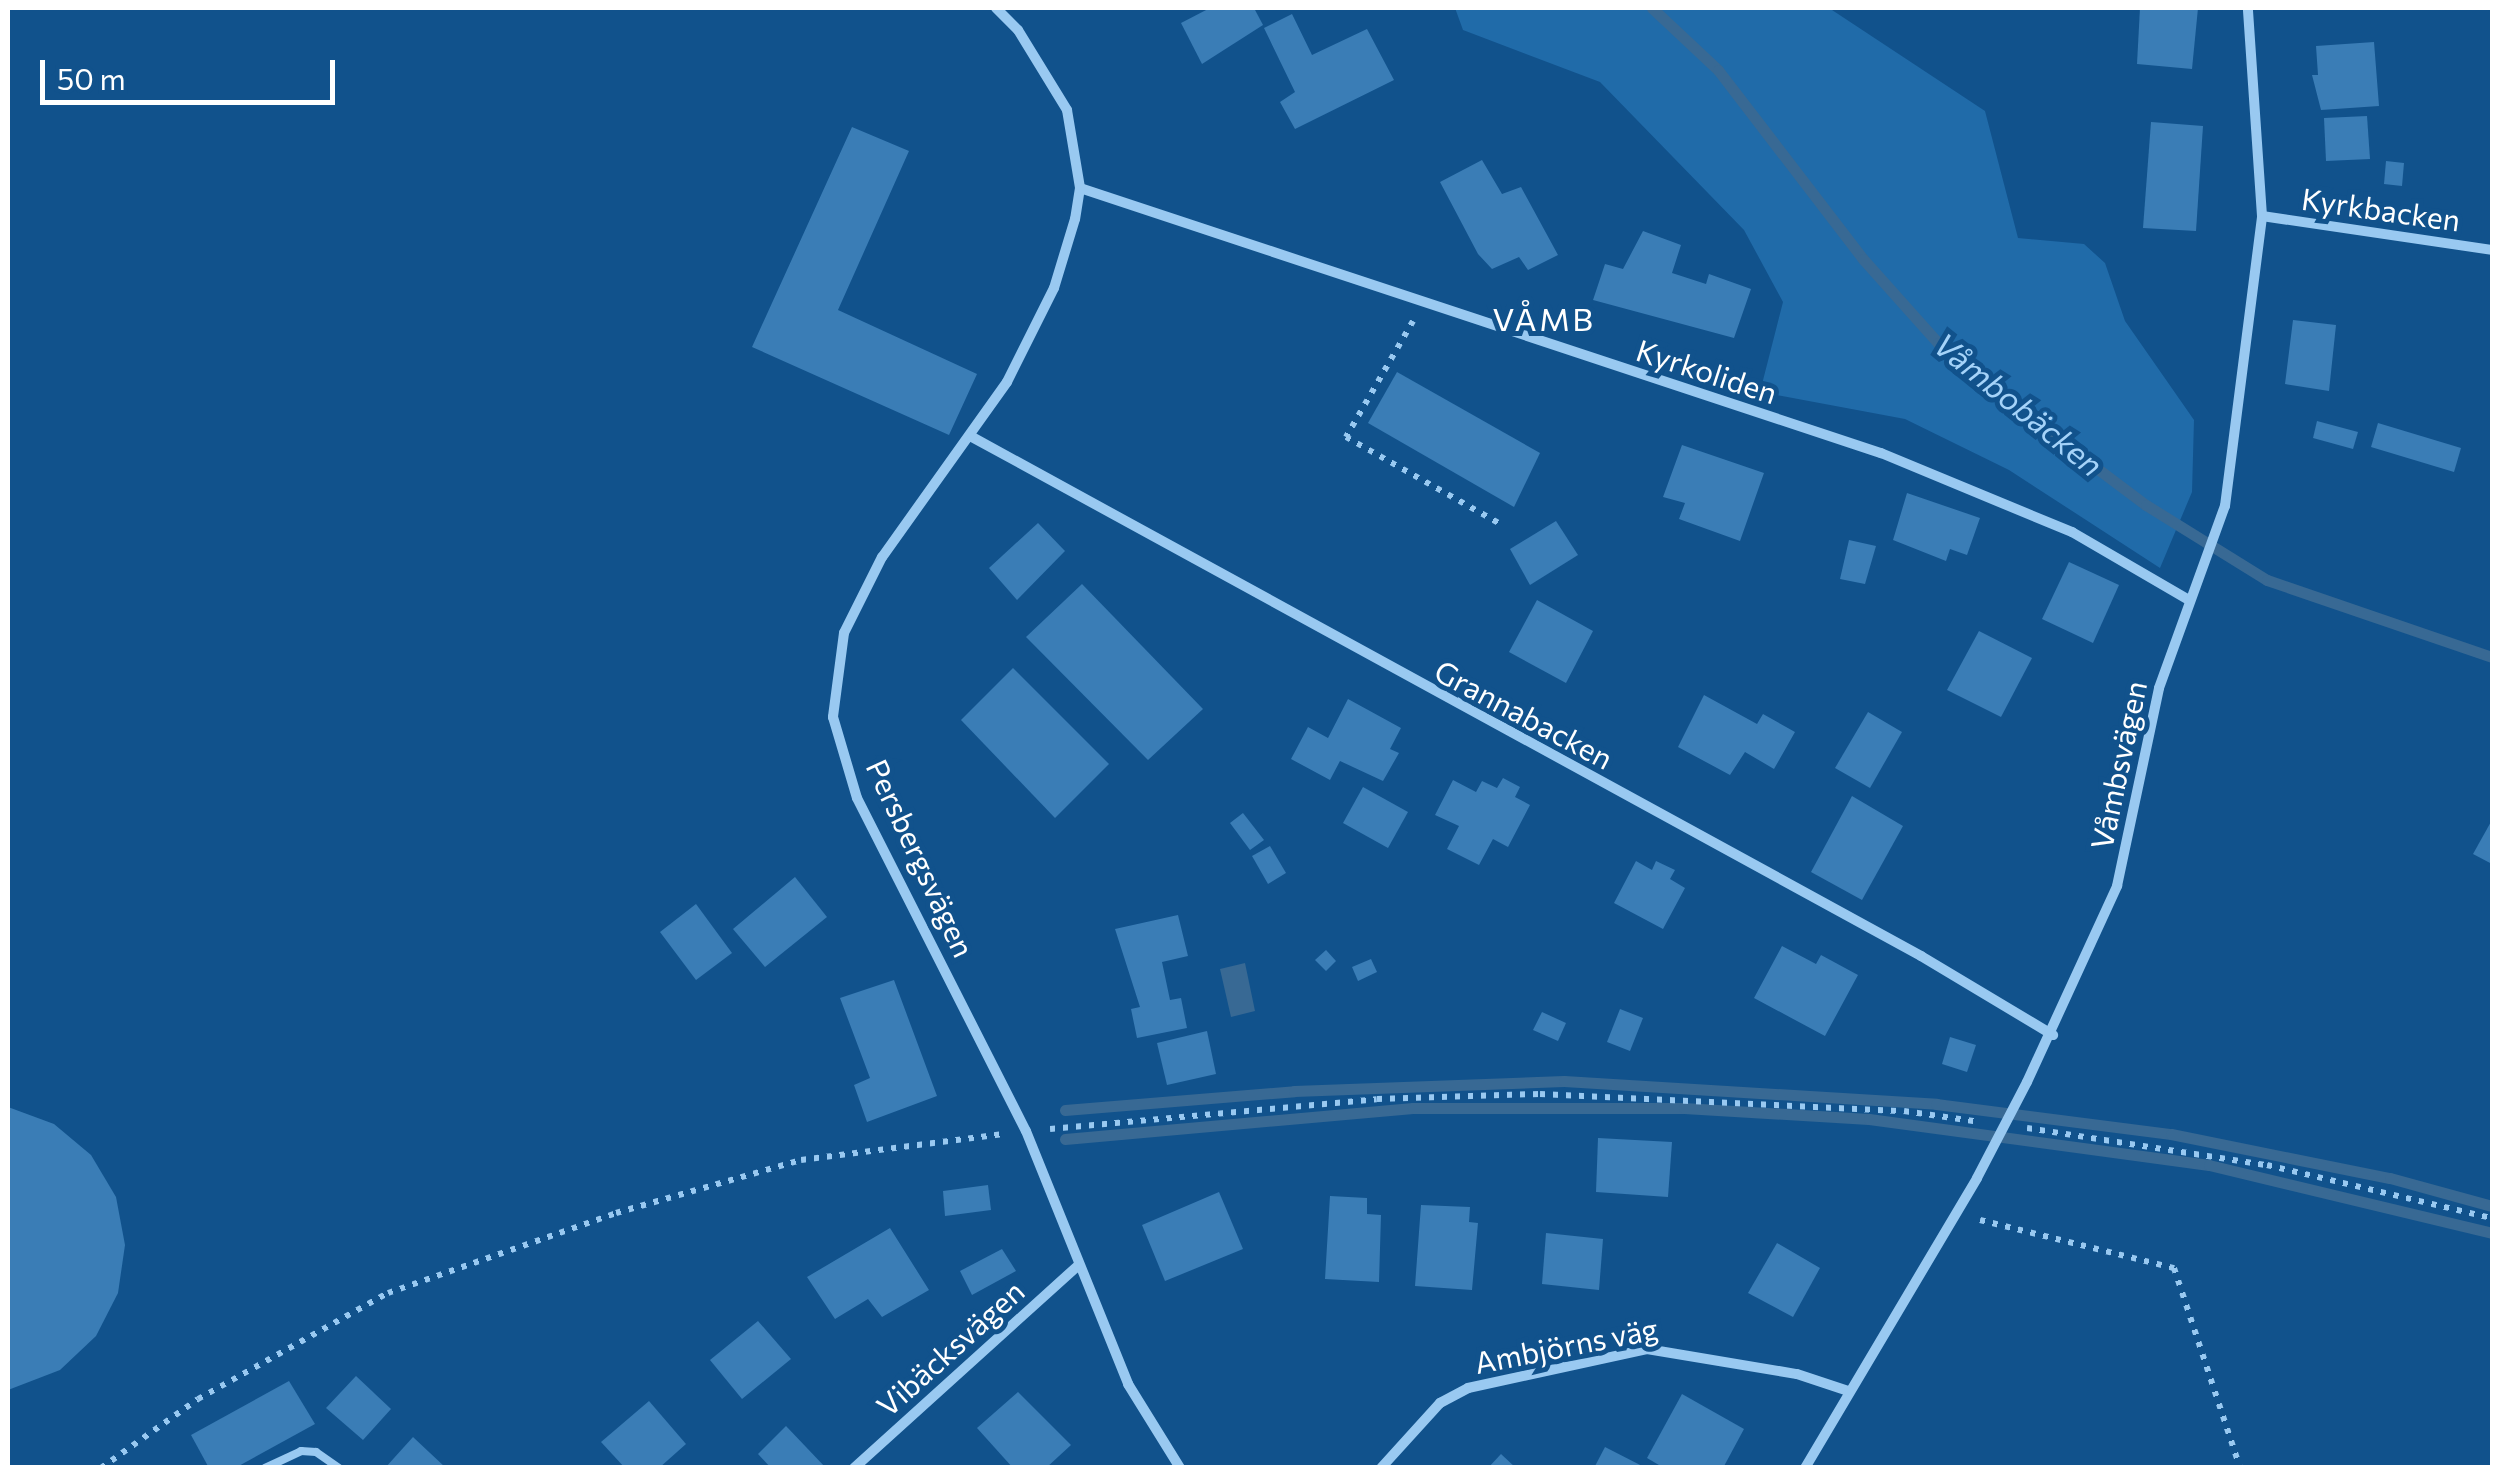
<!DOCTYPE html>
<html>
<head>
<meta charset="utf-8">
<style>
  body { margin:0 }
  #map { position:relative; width:2500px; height:1475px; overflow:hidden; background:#11528c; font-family:Commissioner,sans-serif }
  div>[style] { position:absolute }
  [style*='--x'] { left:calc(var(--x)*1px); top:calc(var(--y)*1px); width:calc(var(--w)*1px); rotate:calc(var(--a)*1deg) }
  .green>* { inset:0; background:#206ba9 }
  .water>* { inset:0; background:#386994 }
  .stream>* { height:11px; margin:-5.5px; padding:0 5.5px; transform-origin:5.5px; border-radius:5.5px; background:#386994 }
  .building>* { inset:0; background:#3a7db6 }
  .path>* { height:6px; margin-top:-3px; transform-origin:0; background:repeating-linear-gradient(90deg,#99c9f1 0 5px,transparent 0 13px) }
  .service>* { height:8px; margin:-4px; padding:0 4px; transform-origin:4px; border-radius:4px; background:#99c9f1 }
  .minor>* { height:10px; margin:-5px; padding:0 5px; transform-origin:5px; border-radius:5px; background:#99c9f1 }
  .minor-bridge>* { height:10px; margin:-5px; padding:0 5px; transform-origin:5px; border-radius:5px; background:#99c9f1 }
  span { translate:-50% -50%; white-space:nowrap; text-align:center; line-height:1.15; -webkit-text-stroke:10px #11528c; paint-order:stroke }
  .street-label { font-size:30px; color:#fff }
  .neighbourhood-label { font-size:32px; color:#fff; letter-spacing:2.5px }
  .water-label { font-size:32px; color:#a5d3f9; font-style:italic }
  .frame { position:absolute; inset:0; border:10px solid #fff; pointer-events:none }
  .scale { position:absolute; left:40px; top:60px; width:295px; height:45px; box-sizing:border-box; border:5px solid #fff; border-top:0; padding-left:12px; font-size:30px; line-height:35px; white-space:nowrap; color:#fff; -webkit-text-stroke:8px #11528c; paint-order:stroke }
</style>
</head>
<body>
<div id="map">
  <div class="green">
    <i style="clip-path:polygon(1455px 8px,1829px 8px,1985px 111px,2018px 238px,2084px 244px,2105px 263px,2125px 321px,2194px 420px,2192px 492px,2160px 568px,2009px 470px,1905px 419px,1760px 392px,1783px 302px,1744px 230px,1600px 82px,1463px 30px)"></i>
  </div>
  <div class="water">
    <i style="clip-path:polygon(1245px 963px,1255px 1011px,1231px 1017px,1220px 969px)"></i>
  </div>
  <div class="stream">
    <i style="--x:1652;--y:8;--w:91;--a:43.2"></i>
    <i style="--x:1718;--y:70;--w:238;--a:52.5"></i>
    <i style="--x:1863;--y:259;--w:113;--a:48.2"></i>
    <i style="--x:1938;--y:343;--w:139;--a:38.9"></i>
    <i style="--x:2046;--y:430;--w:125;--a:36.9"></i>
    <i style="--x:2146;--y:505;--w:142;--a:31.8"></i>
    <i style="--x:2267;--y:580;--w:238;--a:18.9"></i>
    <i style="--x:1065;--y:1110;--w:230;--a:-4.7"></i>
    <i style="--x:1294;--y:1091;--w:270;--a:-2.1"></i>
    <i style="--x:1564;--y:1081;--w:373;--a:3.5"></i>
    <i style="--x:1936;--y:1104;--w:237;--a:7.3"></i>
    <i style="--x:2171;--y:1134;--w:223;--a:11.4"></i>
    <i style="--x:2390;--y:1178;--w:106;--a:15.4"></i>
    <i style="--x:1065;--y:1139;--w:349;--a:-5.1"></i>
    <i style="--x:1413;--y:1108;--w:271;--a:0"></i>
    <i style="--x:1684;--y:1108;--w:185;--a:3.4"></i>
    <i style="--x:1869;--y:1119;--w:343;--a:7.7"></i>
    <i style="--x:2209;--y:1165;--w:291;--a:13.5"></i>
  </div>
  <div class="building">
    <i style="clip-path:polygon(1210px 8px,1254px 8px,1263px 25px,1202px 64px,1181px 23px)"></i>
    <i style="clip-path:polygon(2140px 8px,2198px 8px,2192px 69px,2137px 64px)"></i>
    <i style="clip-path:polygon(1292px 14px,1312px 55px,1367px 29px,1394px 80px,1295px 129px,1280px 102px,1295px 92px,1264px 28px)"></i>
    <i style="clip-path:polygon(2374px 42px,2379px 106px,2321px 110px,2312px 75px,2318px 75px,2316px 46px)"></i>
    <i style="clip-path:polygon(2367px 116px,2370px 159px,2326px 161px,2324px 118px)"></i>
    <i style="clip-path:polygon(2151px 122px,2203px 126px,2196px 231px,2143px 228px)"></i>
    <i style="clip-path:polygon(852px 127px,909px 151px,838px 310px,977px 374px,949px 435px,752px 347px)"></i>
    <i style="clip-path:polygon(1482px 160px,1502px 194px,1521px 187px,1558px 255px,1528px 270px,1519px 257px,1492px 269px,1478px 254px,1440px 182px)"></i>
    <i style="clip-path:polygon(2386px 161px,2404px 163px,2402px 186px,2384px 184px)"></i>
    <i style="clip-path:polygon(1643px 231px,1681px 245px,1672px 273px,1706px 284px,1709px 274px,1751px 289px,1734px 338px,1593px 300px,1605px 264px,1623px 269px)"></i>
    <i style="clip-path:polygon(2293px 320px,2336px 325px,2329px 391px,2285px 384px)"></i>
    <i style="clip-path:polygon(1397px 372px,1540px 453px,1514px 507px,1368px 423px)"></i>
    <i style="clip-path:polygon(2317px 421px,2358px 432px,2353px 449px,2313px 438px)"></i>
    <i style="clip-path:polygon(2378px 423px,2461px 448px,2454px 472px,2371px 447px)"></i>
    <i style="clip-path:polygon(1682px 445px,1764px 473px,1740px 541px,1679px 519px,1685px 503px,1663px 497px)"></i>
    <i style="clip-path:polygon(1907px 493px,1980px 518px,1967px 555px,1950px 549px,1946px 561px,1893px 540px)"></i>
    <i style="clip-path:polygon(1556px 521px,1578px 555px,1530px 585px,1510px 549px)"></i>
    <i style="clip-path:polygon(1038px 523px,1065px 551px,1017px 600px,989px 568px)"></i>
    <i style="clip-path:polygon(1849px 540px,1876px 546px,1865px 584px,1840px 579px)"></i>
    <i style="clip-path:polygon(2069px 562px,2119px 585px,2093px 643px,2042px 619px)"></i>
    <i style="clip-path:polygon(1082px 584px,1203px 709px,1148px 760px,1026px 637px)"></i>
    <i style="clip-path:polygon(1537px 600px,1593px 631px,1566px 683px,1509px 652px)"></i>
    <i style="clip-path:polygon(1979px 631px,2032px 658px,2001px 717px,1947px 690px)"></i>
    <i style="clip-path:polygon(1013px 668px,1109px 764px,1055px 818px,961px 720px)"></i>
    <i style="clip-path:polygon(1704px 695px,1757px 724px,1763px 714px,1795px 732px,1774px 769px,1745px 752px,1730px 775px,1678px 747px)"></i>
    <i style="clip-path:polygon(1348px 699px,1401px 728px,1390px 749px,1399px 753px,1383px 781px,1340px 761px,1330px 780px,1291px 759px,1308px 727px,1328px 738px)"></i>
    <i style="clip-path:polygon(1868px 712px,1902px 732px,1870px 788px,1835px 768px)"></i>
    <i style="clip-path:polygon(1503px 778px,1520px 787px,1515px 797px,1530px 805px,1508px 847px,1493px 839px,1479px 865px,1447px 849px,1459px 826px,1435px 815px,1453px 780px,1476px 792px,1482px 781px,1497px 788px)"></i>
    <i style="clip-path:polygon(1363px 787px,1408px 812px,1388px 848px,1343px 823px)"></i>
    <i style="clip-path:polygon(1852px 796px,1903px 826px,1862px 900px,1811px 872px)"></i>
    <i style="clip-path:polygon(1243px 813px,1264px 840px,1250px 850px,1230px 823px)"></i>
    <i style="clip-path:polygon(2492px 820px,2492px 864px,2473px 854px)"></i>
    <i style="clip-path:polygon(1270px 846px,1286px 873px,1268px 884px,1252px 856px)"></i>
    <i style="clip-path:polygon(1636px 861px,1652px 870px,1656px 861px,1675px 870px,1670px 879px,1685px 888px,1663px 929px,1614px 903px)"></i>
    <i style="clip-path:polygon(795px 877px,827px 917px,765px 967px,733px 929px)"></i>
    <i style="clip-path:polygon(696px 904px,732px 953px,696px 980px,660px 932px)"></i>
    <i style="clip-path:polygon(1178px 915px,1188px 956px,1162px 962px,1170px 1000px,1181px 998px,1187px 1028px,1137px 1038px,1131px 1009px,1140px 1007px,1115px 929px)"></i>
    <i style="clip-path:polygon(1782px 946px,1816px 964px,1821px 955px,1858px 975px,1825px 1036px,1754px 998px)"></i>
    <i style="clip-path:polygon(1326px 950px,1336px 961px,1326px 971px,1315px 960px)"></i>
    <i style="clip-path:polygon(1371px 959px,1377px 972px,1358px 981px,1352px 967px)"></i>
    <i style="clip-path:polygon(894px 980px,937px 1096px,867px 1122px,854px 1085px,870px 1078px,840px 998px)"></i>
    <i style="clip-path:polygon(1620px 1009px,1643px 1018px,1630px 1051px,1607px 1042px)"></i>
    <i style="clip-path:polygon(1542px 1012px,1566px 1023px,1558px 1041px,1533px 1030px)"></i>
    <i style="clip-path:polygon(1207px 1031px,1216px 1074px,1167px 1085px,1157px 1043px)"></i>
    <i style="clip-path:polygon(1950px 1037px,1976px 1045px,1967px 1072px,1942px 1064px)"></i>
    <i style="clip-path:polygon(8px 1107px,54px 1124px,91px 1155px,116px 1197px,125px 1245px,118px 1293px,96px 1336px,60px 1370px,8px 1390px)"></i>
    <i style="clip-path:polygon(1598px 1138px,1672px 1142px,1668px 1197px,1596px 1192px)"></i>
    <i style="clip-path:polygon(988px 1185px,991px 1210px,945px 1216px,943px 1191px)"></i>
    <i style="clip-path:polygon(1219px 1192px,1243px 1249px,1165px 1281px,1142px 1225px)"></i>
    <i style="clip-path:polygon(1330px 1196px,1367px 1198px,1367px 1214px,1381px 1215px,1379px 1282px,1325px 1279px)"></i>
    <i style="clip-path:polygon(1421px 1205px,1470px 1207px,1469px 1222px,1478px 1223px,1472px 1290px,1415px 1286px)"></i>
    <i style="clip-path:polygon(890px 1228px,929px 1290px,882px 1317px,868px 1299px,835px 1319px,807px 1277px)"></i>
    <i style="clip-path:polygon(1546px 1233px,1603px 1239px,1599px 1290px,1542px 1284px)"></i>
    <i style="clip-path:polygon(1777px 1243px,1820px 1268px,1793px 1317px,1748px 1293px)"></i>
    <i style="clip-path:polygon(1002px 1249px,1016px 1271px,972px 1295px,960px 1271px)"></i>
    <i style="clip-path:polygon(758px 1321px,791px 1359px,742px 1399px,710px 1360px)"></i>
    <i style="clip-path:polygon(356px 1376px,391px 1409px,363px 1440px,326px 1408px)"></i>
    <i style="clip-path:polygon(289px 1381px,315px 1424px,235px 1468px,209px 1468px,191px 1435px)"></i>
    <i style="clip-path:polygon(1018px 1392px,1071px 1445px,1046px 1468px,1013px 1468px,977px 1428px)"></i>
    <i style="clip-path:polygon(1682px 1394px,1744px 1429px,1723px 1468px,1664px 1468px,1647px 1458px)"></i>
    <i style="clip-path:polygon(649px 1401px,686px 1444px,659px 1468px,625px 1468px,601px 1442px)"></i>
    <i style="clip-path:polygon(786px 1426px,826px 1468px,771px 1468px,758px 1454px)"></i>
    <i style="clip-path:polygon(413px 1437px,446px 1468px,385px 1468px)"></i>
    <i style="clip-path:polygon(1605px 1447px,1646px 1468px,1594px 1468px)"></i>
    <i style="clip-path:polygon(1501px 1454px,1516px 1468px,1488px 1468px)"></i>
  </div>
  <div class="path">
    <i style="--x:1413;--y:321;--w:134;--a:120"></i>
    <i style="--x:1346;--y:437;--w:181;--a:29.4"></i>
    <i style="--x:2027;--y:1128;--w:243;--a:8.8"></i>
    <i style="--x:2267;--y:1165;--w:231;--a:13.3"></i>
    <i style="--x:1050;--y:1129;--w:328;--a:-5.2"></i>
    <i style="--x:1377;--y:1099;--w:163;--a:-1.8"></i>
    <i style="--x:1540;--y:1094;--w:364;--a:2.7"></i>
    <i style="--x:1904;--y:1111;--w:77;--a:8.2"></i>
    <i style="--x:1980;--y:1220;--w:200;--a:13.9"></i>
    <i style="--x:2174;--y:1268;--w:211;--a:71.7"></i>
    <i style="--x:101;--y:1468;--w:119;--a:-35.4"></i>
    <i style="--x:198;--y:1399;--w:218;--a:-29.2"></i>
    <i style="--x:388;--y:1293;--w:242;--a:-19.3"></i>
    <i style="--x:616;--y:1213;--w:192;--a:-16"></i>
    <i style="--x:801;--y:1160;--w:204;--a:-7.3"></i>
  </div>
  <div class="service">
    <i style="--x:265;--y:1468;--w:40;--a:-25"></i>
    <i style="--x:301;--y:1451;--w:15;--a:4"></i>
    <i style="--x:316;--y:1452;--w:28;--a:35"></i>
  </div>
  <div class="minor">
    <i style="--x:996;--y:8;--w:31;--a:45"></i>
    <i style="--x:1018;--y:30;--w:94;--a:58.5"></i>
    <i style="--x:1067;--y:110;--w:79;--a:80.5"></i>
    <i style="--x:1080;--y:188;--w:31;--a:99"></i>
    <i style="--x:1075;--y:219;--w:72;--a:106.9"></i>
    <i style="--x:1054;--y:288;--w:105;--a:116.6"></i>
    <i style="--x:1007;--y:382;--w:215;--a:125.5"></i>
    <i style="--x:882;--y:557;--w:85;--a:116.6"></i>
    <i style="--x:844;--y:633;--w:85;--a:97.5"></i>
    <i style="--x:833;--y:717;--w:84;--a:73.5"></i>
    <i style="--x:857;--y:798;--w:373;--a:63.1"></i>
    <i style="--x:1026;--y:1131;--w:273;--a:68"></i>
    <i style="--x:1128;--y:1384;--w:99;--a:58.2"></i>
    <i style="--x:1080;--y:188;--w:844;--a:18.31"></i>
    <i style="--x:1881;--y:453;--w:207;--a:22.5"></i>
    <i style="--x:2072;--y:532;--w:135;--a:30.2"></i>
    <i style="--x:2262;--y:216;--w:232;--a:8.4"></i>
    <i style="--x:972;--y:437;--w:1082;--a:28.67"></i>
    <i style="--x:1921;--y:956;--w:154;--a:30.9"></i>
    <i style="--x:2027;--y:1082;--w:216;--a:-65.3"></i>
    <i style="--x:2117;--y:886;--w:202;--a:-78"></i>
    <i style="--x:2159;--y:688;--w:194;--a:-70.1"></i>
    <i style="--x:2225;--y:506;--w:292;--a:-82.7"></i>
    <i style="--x:2262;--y:216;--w:208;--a:-93.9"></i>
    <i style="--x:854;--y:1468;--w:303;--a:-42.1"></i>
    <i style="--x:1381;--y:1468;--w:88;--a:-47.8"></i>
    <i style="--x:1440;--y:1403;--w:32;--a:-28"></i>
    <i style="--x:1468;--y:1388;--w:183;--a:-12.3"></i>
    <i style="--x:1647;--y:1349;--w:152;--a:9.5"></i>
    <i style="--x:1797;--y:1374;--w:54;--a:18.4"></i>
    <i style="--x:1805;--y:1468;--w:337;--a:-59.3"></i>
  </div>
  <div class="minor-bridge">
    <i style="--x:1977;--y:1178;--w:108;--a:-62.5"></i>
  </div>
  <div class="street-label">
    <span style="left:2381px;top:209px;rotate:8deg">Kyrkbacken</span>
    <span style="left:1707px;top:371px;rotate:18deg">Kyrkoliden</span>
    <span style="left:1524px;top:714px;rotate:28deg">Grannabacken</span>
    <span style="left:2118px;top:765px;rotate:-78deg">Våmbsvägen</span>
    <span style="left:921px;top:858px;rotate:65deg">Persbergsvägen</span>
    <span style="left:1566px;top:1345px;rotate:-11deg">Ambjörns väg</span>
    <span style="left:950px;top:1348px;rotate:-42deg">Vibäcksvägen</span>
  </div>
  <div class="neighbourhood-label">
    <span style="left:1544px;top:318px">VÅMB</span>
  </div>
  <div class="water-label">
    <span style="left:2019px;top:404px;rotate:39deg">Våmbobäcken</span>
  </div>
  <div class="frame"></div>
  <div class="scale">50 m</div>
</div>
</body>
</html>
